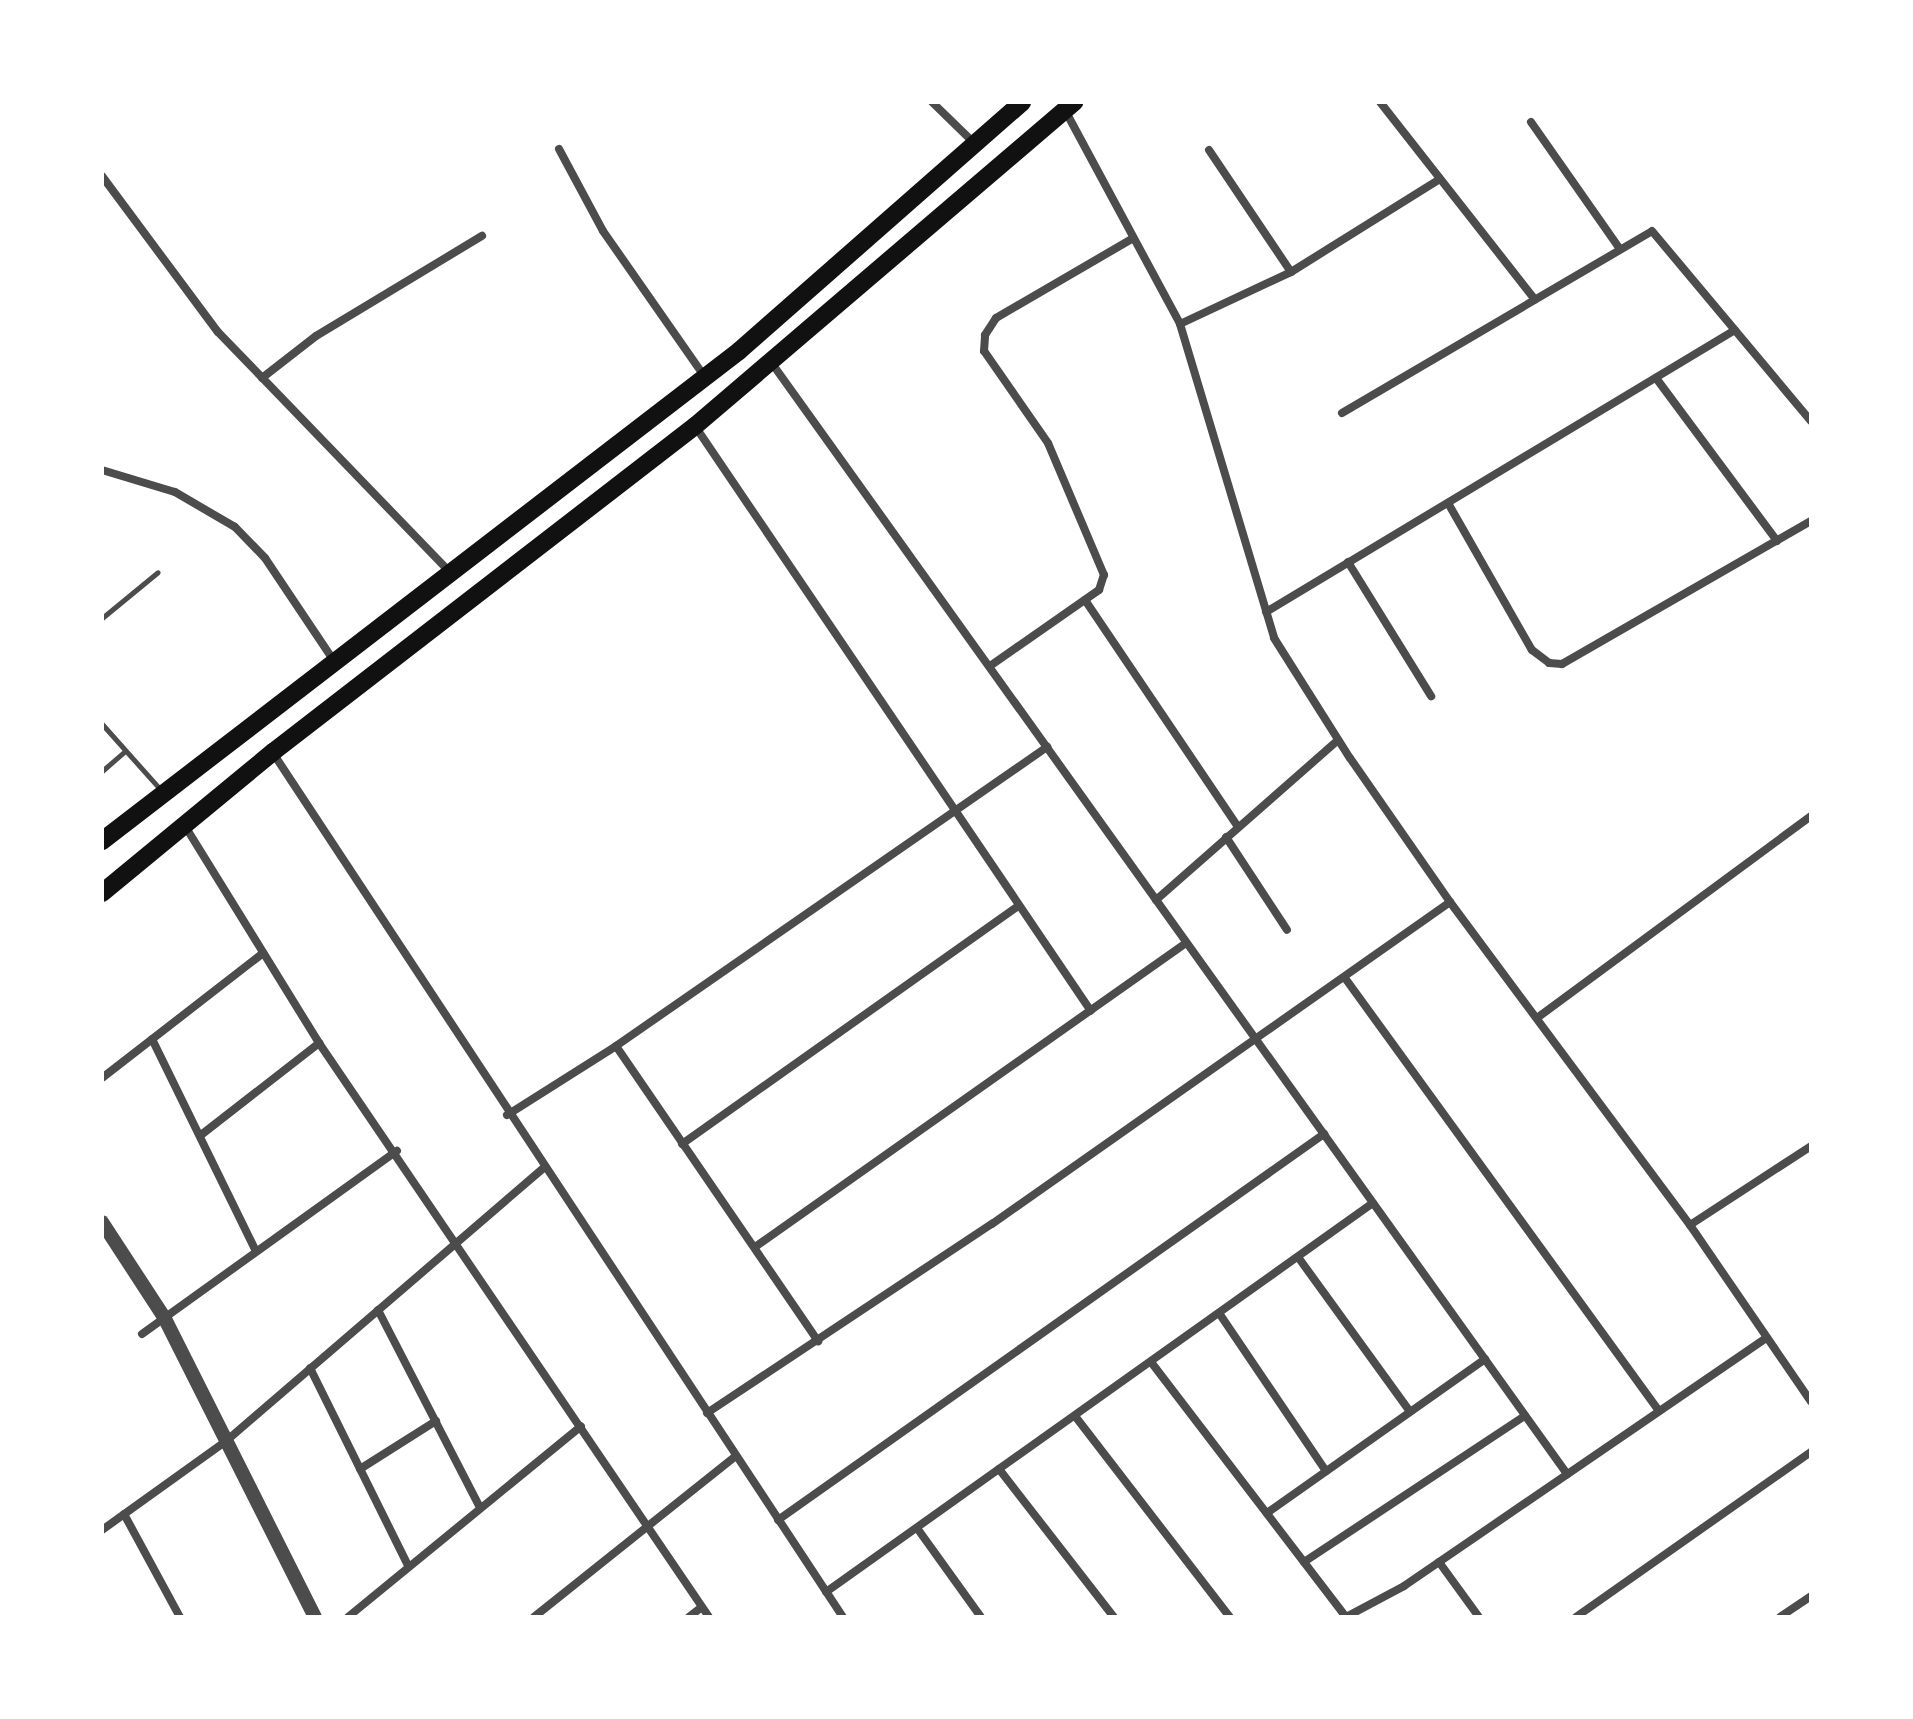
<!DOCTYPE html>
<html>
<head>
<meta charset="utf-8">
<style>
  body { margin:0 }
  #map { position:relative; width:1913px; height:1719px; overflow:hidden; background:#fff; font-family:Arial,sans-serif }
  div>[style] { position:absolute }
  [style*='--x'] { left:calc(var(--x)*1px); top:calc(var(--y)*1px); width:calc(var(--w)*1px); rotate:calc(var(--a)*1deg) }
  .service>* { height:5px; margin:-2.5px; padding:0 2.5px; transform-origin:2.5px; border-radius:2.5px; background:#4c4c4c }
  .minor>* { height:8px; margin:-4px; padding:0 4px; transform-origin:4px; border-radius:4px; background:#4c4c4c }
  .tertiary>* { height:14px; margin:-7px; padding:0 7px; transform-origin:7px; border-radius:7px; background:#4c4c4c }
  .primary>* { height:18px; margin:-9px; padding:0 9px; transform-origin:9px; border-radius:9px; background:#111 }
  span { translate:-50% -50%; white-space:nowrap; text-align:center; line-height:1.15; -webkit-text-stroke:8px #fff; paint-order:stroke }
  .frame { position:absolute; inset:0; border:104px solid #fff; pointer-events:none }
</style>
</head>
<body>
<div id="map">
  <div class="service">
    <i style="--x:102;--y:618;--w:72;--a:-39.4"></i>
    <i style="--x:102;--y:724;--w:87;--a:48.3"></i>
    <i style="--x:102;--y:771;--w:30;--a:-41"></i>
  </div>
  <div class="minor">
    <i style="--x:932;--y:102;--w:59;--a:44.3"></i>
    <i style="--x:1380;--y:102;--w:251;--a:51.9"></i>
    <i style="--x:1066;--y:112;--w:241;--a:61.7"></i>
    <i style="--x:1180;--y:324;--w:328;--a:73.3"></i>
    <i style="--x:1274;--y:638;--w:142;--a:57.7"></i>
    <i style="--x:1350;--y:758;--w:175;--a:55.2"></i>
    <i style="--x:1450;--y:902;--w:402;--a:53.4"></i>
    <i style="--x:1690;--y:1225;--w:214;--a:55.6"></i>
    <i style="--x:1531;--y:122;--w:155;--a:55"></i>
    <i style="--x:559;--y:149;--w:93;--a:61.8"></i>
    <i style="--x:603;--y:231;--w:178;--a:55.1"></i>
    <i style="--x:1209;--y:150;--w:147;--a:56.1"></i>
    <i style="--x:102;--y:176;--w:194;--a:53.4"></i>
    <i style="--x:218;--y:332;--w:334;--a:46"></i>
    <i style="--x:1180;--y:324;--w:123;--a:-25.1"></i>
    <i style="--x:1291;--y:272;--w:173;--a:-32"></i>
    <i style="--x:771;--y:362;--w:1368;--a:54.4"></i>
    <i style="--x:262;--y:378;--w:68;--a:-37.9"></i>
    <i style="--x:316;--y:336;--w:194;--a:-31.1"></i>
    <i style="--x:1656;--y:378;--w:203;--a:53.4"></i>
    <i style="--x:1342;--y:413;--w:359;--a:-30.4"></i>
    <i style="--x:1652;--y:231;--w:248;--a:50.1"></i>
    <i style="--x:695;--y:426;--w:706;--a:55.91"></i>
    <i style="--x:102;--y:470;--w:76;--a:16.8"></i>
    <i style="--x:175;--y:492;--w:69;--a:30.3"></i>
    <i style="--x:235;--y:527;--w:43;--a:45.9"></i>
    <i style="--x:265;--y:558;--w:124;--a:56.2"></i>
    <i style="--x:1448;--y:503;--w:169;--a:60.3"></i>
    <i style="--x:1532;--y:650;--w:21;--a:37"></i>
    <i style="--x:1549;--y:663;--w:13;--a:4"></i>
    <i style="--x:1562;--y:664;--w:287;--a:-29.9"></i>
    <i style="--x:1348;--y:562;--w:158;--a:58.2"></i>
    <i style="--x:1085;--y:600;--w:274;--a:56"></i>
    <i style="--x:1266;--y:612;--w:547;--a:-31.02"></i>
    <i style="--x:990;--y:666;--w:133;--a:-34.9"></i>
    <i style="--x:1099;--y:590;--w:16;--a:-72"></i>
    <i style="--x:1104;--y:575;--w:143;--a:-113"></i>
    <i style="--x:1048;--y:443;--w:112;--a:-124.8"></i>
    <i style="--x:984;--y:351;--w:16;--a:-86"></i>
    <i style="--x:985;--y:335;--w:20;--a:-57"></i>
    <i style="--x:996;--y:318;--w:157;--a:-30.2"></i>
    <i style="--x:273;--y:753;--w:1035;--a:56.59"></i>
    <i style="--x:185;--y:826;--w:255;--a:58.3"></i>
    <i style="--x:319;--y:1043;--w:694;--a:55.81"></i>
    <i style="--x:1226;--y:837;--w:111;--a:56.7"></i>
    <i style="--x:1156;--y:900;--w:242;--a:-41.3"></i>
    <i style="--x:1345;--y:978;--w:535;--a:54.05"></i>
    <i style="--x:1537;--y:1018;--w:340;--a:-36.4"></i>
    <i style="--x:152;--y:1039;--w:236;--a:63.9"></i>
    <i style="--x:616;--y:1046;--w:358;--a:55.6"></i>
    <i style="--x:102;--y:1078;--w:204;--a:-37.8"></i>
    <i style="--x:507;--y:1115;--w:129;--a:-32.3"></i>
    <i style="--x:616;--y:1046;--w:525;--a:-34.75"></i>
    <i style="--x:201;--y:1135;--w:150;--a:-37.9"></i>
    <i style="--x:682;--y:1144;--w:412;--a:-35.3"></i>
    <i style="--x:1690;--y:1225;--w:145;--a:-33.1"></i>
    <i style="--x:755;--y:1247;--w:527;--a:-35.2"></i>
    <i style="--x:1298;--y:1257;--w:191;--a:54.1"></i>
    <i style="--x:378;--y:1310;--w:223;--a:62.7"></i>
    <i style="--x:1219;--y:1313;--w:191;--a:55.9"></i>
    <i style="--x:142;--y:1334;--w:314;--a:-35.7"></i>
    <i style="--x:1151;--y:1362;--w:321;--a:52.6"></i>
    <i style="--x:310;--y:1368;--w:222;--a:63.6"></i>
    <i style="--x:707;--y:1413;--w:342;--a:-33.6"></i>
    <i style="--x:992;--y:1224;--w:560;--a:-35.11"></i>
    <i style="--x:1075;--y:1416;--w:254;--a:52.4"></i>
    <i style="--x:360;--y:1469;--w:90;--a:-32.3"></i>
    <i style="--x:999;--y:1469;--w:187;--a:52.2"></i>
    <i style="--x:1267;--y:1513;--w:267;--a:-35.2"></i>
    <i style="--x:124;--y:1514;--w:117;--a:61.5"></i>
    <i style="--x:778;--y:1520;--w:669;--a:-35.26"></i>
    <i style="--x:917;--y:1528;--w:110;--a:54.3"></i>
    <i style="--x:102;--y:1530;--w:151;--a:-35.6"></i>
    <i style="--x:225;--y:1442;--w:420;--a:-40.7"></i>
    <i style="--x:1304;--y:1562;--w:265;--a:-33.5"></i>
    <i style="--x:1439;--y:1562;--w:68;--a:54"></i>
    <i style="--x:826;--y:1592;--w:671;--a:-35.42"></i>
    <i style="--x:348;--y:1617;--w:301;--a:-39.3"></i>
    <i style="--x:534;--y:1617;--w:258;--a:-38.6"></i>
    <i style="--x:689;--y:1617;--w:16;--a:-38"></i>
    <i style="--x:1346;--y:1617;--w:66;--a:-28.1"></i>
    <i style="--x:1404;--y:1586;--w:437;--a:-34.4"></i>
    <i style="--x:1576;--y:1617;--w:287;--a:-35.1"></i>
    <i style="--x:1780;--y:1617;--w:37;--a:-34"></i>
  </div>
  <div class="tertiary">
    <i style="--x:102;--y:1222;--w:113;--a:56.9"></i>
    <i style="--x:164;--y:1317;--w:336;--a:63.3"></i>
  </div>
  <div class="primary">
    <i style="--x:102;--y:841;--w:804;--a:-37.57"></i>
    <i style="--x:739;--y:351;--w:377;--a:-41.3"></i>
    <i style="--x:102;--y:893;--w:222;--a:-39.5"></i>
    <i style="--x:273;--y:752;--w:533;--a:-37.69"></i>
    <i style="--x:695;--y:426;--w:499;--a:-40.5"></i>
  </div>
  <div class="frame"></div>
</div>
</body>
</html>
